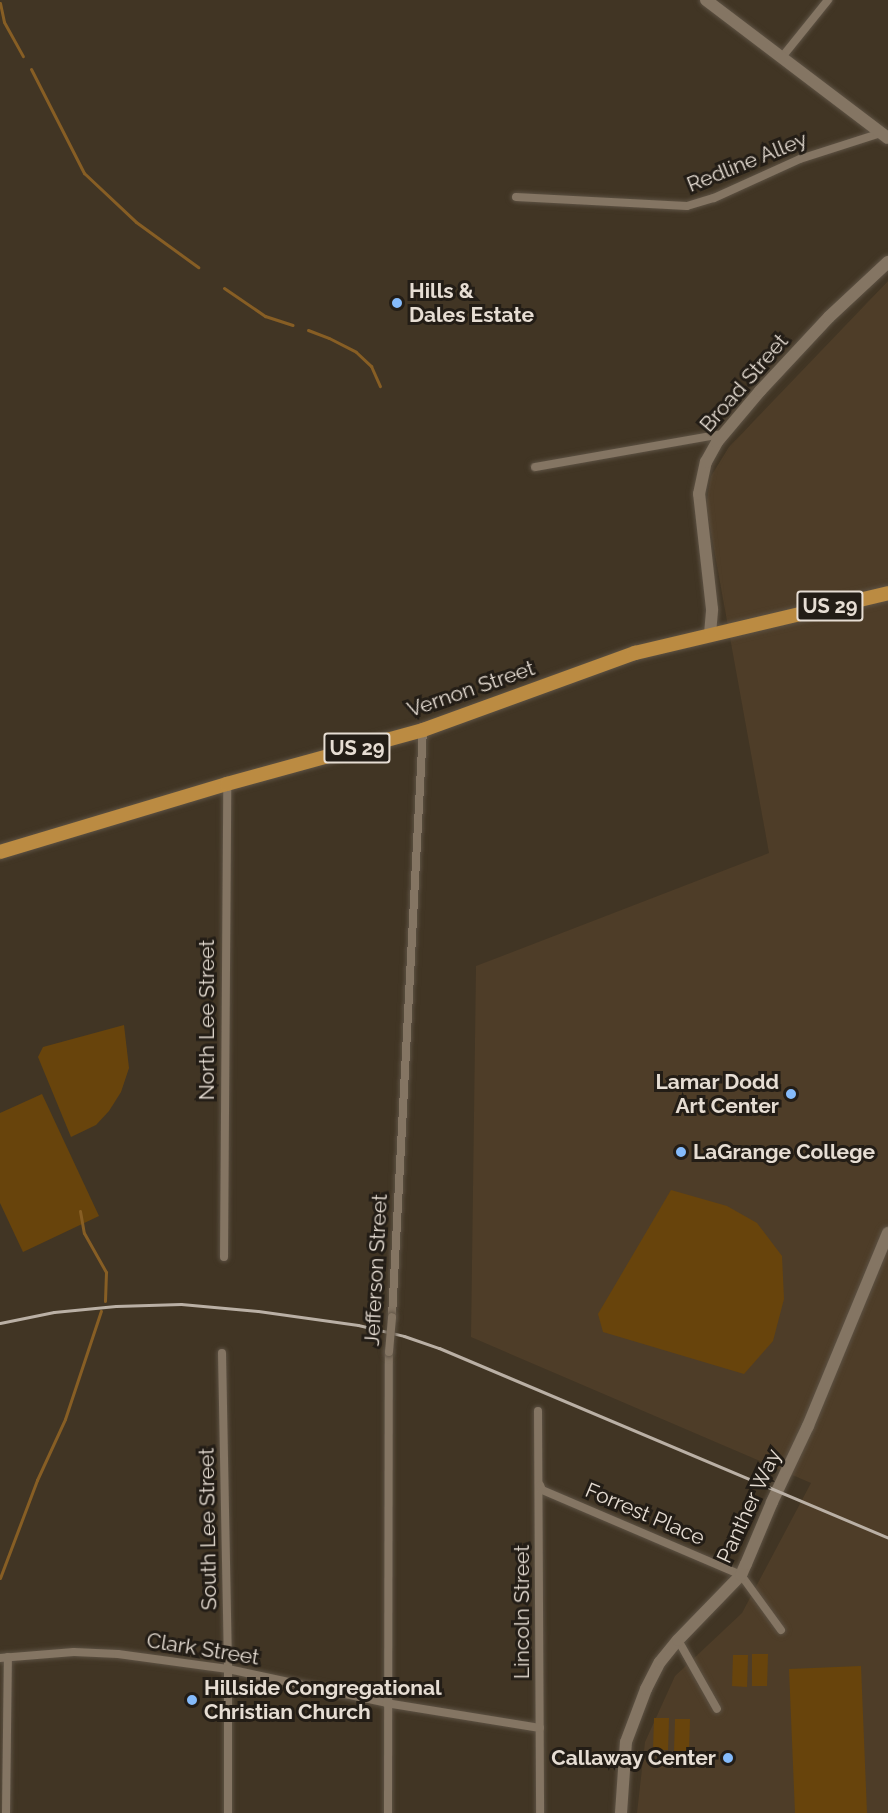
<!DOCTYPE html>
<html>
<head>
<meta charset="utf-8">
<style>
  body { margin:0 }
  #map { position:relative; width:888px; height:1813px; overflow:hidden; background:#413524; font-family:Raleway,sans-serif }
  div>[style] { position:absolute }
  [style*='--x'] { left:calc(var(--x)*1px); top:calc(var(--y)*1px); width:calc(var(--w)*1px); rotate:calc(var(--a)*1deg) }
  .built>* { inset:0; background:#4e3d28 }
  .green>* { inset:0; background:#68440c }
  .stream>* { height:3px; margin:-1.5px; padding:0 1.5px; transform-origin:1.5px; border-radius:1.5px; background:#875e24 }
  .roads { filter:drop-shadow(0 0 2px #5d5244) drop-shadow(0 0 2px #5d5244) }
  .street>* { height:8px; margin:-4px; padding:0 4px; transform-origin:4px; border-radius:4px; background:#847563 }
  .secondary>* { height:12px; margin:-6px; padding:0 6px; transform-origin:6px; border-radius:6px; background:#847563 }
  .primary>* { height:14px; margin:-7px; padding:0 7px; transform-origin:7px; border-radius:7px; background:#bb8b42 }
  .rail>* { height:3px; margin:-1.5px; padding:0 1.5px; transform-origin:1.5px; border-radius:1.5px; background:#bab0a5 }
  .bridges { filter:drop-shadow(0 0 2px #5d5244) drop-shadow(0 0 2px #5d5244) }
  .street-bridge>* { height:8px; margin:-4px; padding:0 4px; transform-origin:4px; border-radius:4px; background:#847563 }
  .dots>* { width:16px; height:16px; translate:-50% -50%; box-sizing:border-box; border:3px solid #231d16; border-radius:50% }
  span { translate:-50% -50%; white-space:nowrap; text-align:center; line-height:1.15; -webkit-text-stroke:6px #231d16; paint-order:stroke }
  .shield-label span { padding:2px 4px; background:#231d16; border:2px solid; border-radius:4px; -webkit-text-stroke-width:0 }
  .shield-label { font-size:20px; color:#e6ddd3; font-weight:700 }
  .street-label { font-size:21px; color:#e6ddd3 }
  .poi-label { font-size:21px; color:#e6ddd3; font-weight:700 }
  .left { translate:0 -50%; text-align:left }
  .right { translate:-100% -50%; text-align:right }
</style>
</head>
<body>
<div id="map">
  <div class="built">
    <i style="clip-path:polygon(888px 281px,888px 1813px,637px 1813px,645px 1742px,675px 1676px,742px 1613px,811px 1483px,471px 1337px,476px 966px,769px 853px,706px 505px,711px 476px,729px 447px)"></i>
  </div>
  <div class="green">
    <i style="clip-path:polygon(124px 1025px,129px 1068px,121px 1092px,109px 1111px,96px 1125px,71px 1137px,38px 1057px,43px 1047px)"></i>
    <i style="clip-path:polygon(42px 1094px,99px 1216px,23px 1252px,0 1203px,0 1113px)"></i>
    <i style="clip-path:polygon(671px 1190px,727px 1206px,757px 1223px,782px 1256px,784px 1299px,773px 1341px,744px 1374px,603px 1332px,598px 1314px)"></i>
    <i style="clip-path:polygon(752px 1654px,768px 1654px,767px 1686px,752px 1686px)"></i>
    <i style="clip-path:polygon(733px 1655px,748px 1655px,747px 1687px,732px 1686px)"></i>
    <i style="clip-path:polygon(861px 1666px,867px 1813px,795px 1813px,789px 1669px)"></i>
    <i style="clip-path:polygon(654px 1718px,669px 1718px,668px 1750px,653px 1750px)"></i>
    <i style="clip-path:polygon(675px 1719px,690px 1719px,689px 1751px,674px 1751px)"></i>
  </div>
  <div class="stream">
    <i style="--x:0;--y:3;--w:19;--a:78"></i>
    <i style="--x:4;--y:22;--w:39;--a:61"></i>
    <i style="--x:31;--y:69;--w:117;--a:63"></i>
    <i style="--x:84;--y:173;--w:71;--a:43.3"></i>
    <i style="--x:136;--y:222;--w:77;--a:36"></i>
    <i style="--x:224;--y:288;--w:50;--a:34.3"></i>
    <i style="--x:265;--y:316;--w:29;--a:18"></i>
    <i style="--x:308;--y:330;--w:22;--a:21"></i>
    <i style="--x:329;--y:338;--w:30;--a:27"></i>
    <i style="--x:356;--y:352;--w:21;--a:43"></i>
    <i style="--x:371;--y:366;--w:22;--a:66"></i>
    <i style="--x:80;--y:1211;--w:22;--a:80"></i>
    <i style="--x:84;--y:1233;--w:45;--a:60.6"></i>
    <i style="--x:106;--y:1272;--w:29;--a:92"></i>
    <i style="--x:0;--y:1578;--w:105;--a:-69.3"></i>
    <i style="--x:37;--y:1480;--w:67;--a:-65.3"></i>
    <i style="--x:65;--y:1419;--w:114;--a:-71.6"></i>
  </div>
  <div class="roads">
    <div class="street">
      <i style="--x:783;--y:56;--w:72;--a:-51.2"></i>
      <i style="--x:516;--y:197;--w:171;--a:3"></i>
      <i style="--x:687;--y:206;--w:28;--a:-17"></i>
      <i style="--x:714;--y:198;--w:94;--a:-24.4"></i>
      <i style="--x:800;--y:159;--w:85;--a:-17.8"></i>
      <i style="--x:535;--y:467;--w:191;--a:-10"></i>
      <i style="--x:224;--y:1257;--w:473;--a:-89.6"></i>
      <i style="--x:392;--y:1317;--w:588;--a:-86.98"></i>
      <i style="--x:222;--y:1353;--w:316;--a:88.9"></i>
      <i style="--x:228;--y:1669;--w:144;--a:90"></i>
      <i style="--x:538;--y:1411;--w:402;--a:89.7"></i>
      <i style="--x:540;--y:1485;--w:5;--a:68"></i>
      <i style="--x:542;--y:1490;--w:216;--a:23.1"></i>
      <i style="--x:741;--y:1575;--w:68;--a:54"></i>
      <i style="--x:678;--y:1640;--w:79;--a:60.5"></i>
      <i style="--x:0;--y:1658;--w:74;--a:-4.6"></i>
      <i style="--x:74;--y:1652;--w:44;--a:2.6"></i>
      <i style="--x:118;--y:1654;--w:111;--a:7.8"></i>
      <i style="--x:228;--y:1669;--w:162;--a:12.1"></i>
      <i style="--x:386;--y:1703;--w:156;--a:9.2"></i>
      <i style="--x:6;--y:1813;--w:156;--a:-89.3"></i>
      <i style="--x:388;--y:1813;--w:461;--a:-89.9"></i>
    </div>
    <div class="secondary">
      <i style="--x:706;--y:0;--w:228;--a:37.2"></i>
      <i style="--x:710;--y:634;--w:25;--a:-85"></i>
      <i style="--x:712;--y:609;--w:116;--a:-96.4"></i>
      <i style="--x:699;--y:494;--w:33;--a:-78"></i>
      <i style="--x:706;--y:462;--w:23;--a:-61"></i>
      <i style="--x:717;--y:442;--w:67;--a:-49.9"></i>
      <i style="--x:760;--y:391;--w:101;--a:-47"></i>
      <i style="--x:829;--y:317;--w:81;--a:-43"></i>
      <i style="--x:621;--y:1813;--w:71;--a:-86"></i>
      <i style="--x:626;--y:1742;--w:57;--a:-69.3"></i>
      <i style="--x:646;--y:1689;--w:30;--a:-63"></i>
      <i style="--x:660;--y:1662;--w:28;--a:-51"></i>
      <i style="--x:678;--y:1640;--w:91;--a:-45.9"></i>
      <i style="--x:741;--y:1575;--w:12;--a:-66"></i>
      <i style="--x:746;--y:1564;--w:67;--a:-67.2"></i>
      <i style="--x:772;--y:1502;--w:84;--a:-64.7"></i>
      <i style="--x:808;--y:1426;--w:209;--a:-67.5"></i>
    </div>
    <div class="primary">
      <i style="--x:0;--y:852;--w:237;--a:-16.7"></i>
      <i style="--x:227;--y:784;--w:203;--a:-15.4"></i>
      <i style="--x:423;--y:730;--w:226;--a:-20"></i>
      <i style="--x:635;--y:653;--w:260;--a:-13.3"></i>
    </div>
  </div>
  <div class="rail">
    <i style="--x:0;--y:1323;--w:55;--a:-11.5"></i>
    <i style="--x:54;--y:1312;--w:62;--a:-5.5"></i>
    <i style="--x:116;--y:1306;--w:65;--a:-1.8"></i>
    <i style="--x:181;--y:1304;--w:77;--a:5.2"></i>
    <i style="--x:258;--y:1311;--w:101;--a:8"></i>
    <i style="--x:358;--y:1325;--w:47;--a:13.4"></i>
    <i style="--x:404;--y:1336;--w:37;--a:19"></i>
    <i style="--x:439;--y:1348;--w:488;--a:22.9"></i>
  </div>
  <div class="bridges">
    <div class="street-bridge">
      <i style="--x:389;--y:1352;--w:35;--a:-85"></i>
    </div>
  </div>
  <div class="dots">
    <i style="left:397px;top:303px;background:#85bbfb"></i>
    <i style="left:791px;top:1094px;background:#85bbfb"></i>
    <i style="left:681px;top:1152px;background:#85bbfb"></i>
    <i style="left:192px;top:1700px;background:#85bbfb"></i>
    <i style="left:728px;top:1758px;background:#85bbfb"></i>
  </div>
  <div class="shield-label">
    <span style="left:830px;top:606px">US 29</span>
    <span style="left:357px;top:748px">US 29</span>
  </div>
  <div class="street-label">
    <span style="left:747px;top:162px;rotate:-22deg">Redline Alley</span>
    <span style="left:744px;top:383px;rotate:-49deg">Broad Street</span>
    <span style="left:471px;top:689px;rotate:-19deg">Vernon Street</span>
    <span style="left:207px;top:1020px;rotate:-90deg">North Lee Street</span>
    <span style="left:376px;top:1270px;rotate:-87deg">Jefferson Street</span>
    <span style="left:749px;top:1506px;rotate:-65deg">Panther Way</span>
    <span style="left:645px;top:1514px;rotate:23deg">Forrest Place</span>
    <span style="left:208px;top:1529px;rotate:-91deg">South Lee Street</span>
    <span style="left:522px;top:1612px;rotate:-90deg">Lincoln Street</span>
    <span style="left:203px;top:1649px;rotate:9deg">Clark Street</span>
  </div>
  <div class="poi-label">
    <span class="left" style="left:409px;top:303px">Hills &amp;<br>Dales Estate</span>
    <span class="right" style="left:779px;top:1094px">Lamar Dodd<br>Art Center</span>
    <span class="left" style="left:693px;top:1152px">LaGrange College</span>
    <span class="left" style="left:204px;top:1700px">Hillside Congregational<br>Christian Church</span>
    <span class="right" style="left:716px;top:1758px">Callaway Center</span>
  </div>
</div>
</body>
</html>
